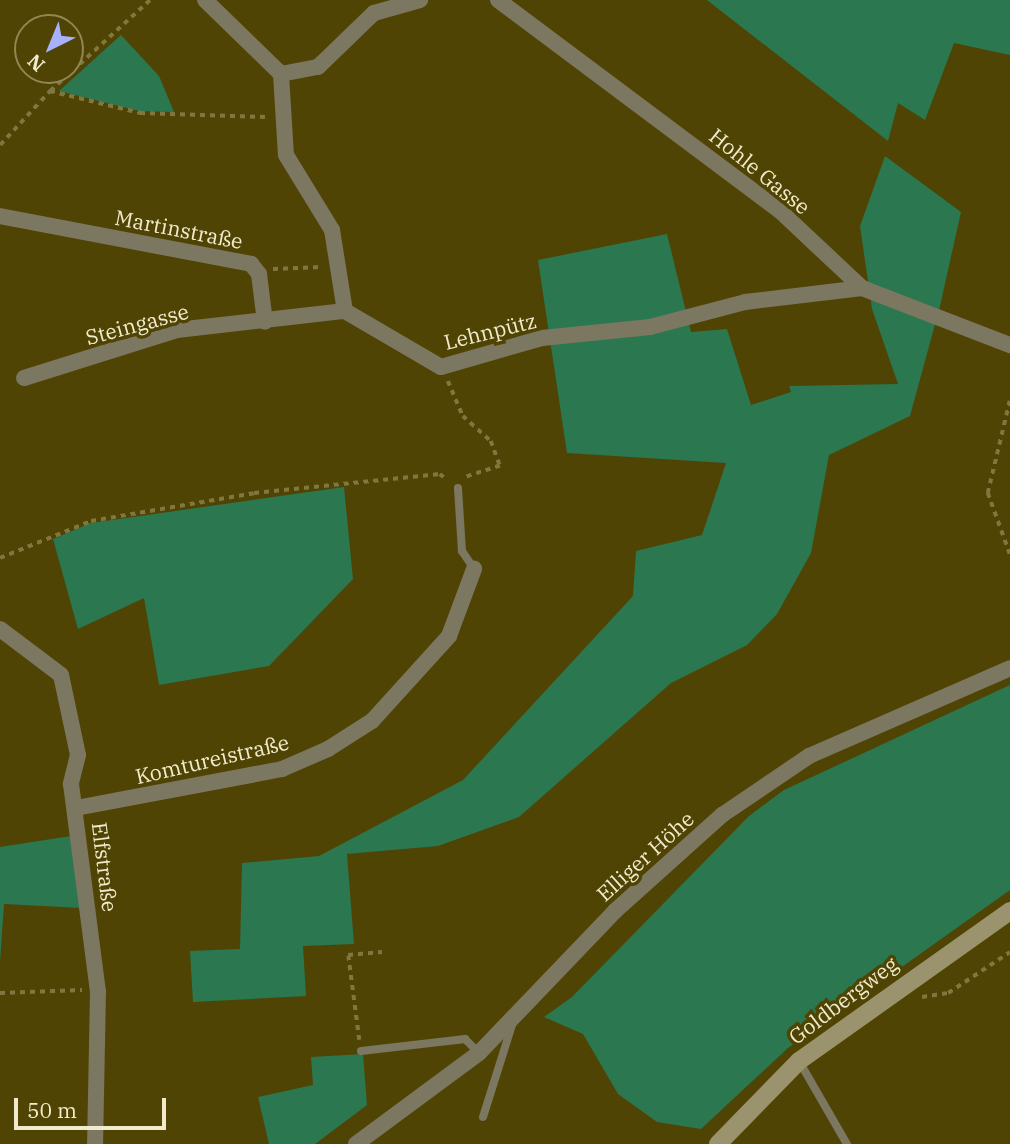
<!DOCTYPE html>
<html>
<head>
<meta charset="utf-8">
<style>
  body { margin:0 }
  #map { position:relative; width:1010px; height:1144px; overflow:hidden; background:#4f4403; font-family:"IBM Plex Serif",serif }
  div>[style] { position:absolute }
  [style*='--x'] { left:calc(var(--x)*1px); top:calc(var(--y)*1px); width:calc(var(--w)*1px); rotate:calc(var(--a)*1deg) }
  .green>* { inset:0; background:#2b7750 }
  .path>* { height:3.5px; margin-top:-1.75px; transform-origin:0; background:repeating-linear-gradient(90deg,#807740 0 5px,transparent 0 10px) }
  .lane>* { height:8px; margin:-4px; padding:0 4px; transform-origin:4px; border-radius:4px; background:#7c7760 }
  .street>* { height:16px; margin:-8px; padding:0 8px; transform-origin:8px; border-radius:8px; background:#7c7760 }
  .secondary>* { height:18px; margin:-9px; padding:0 9px; transform-origin:9px; border-radius:9px; background:#9b936d }
  span { translate:-50% -50%; white-space:nowrap; text-align:center; line-height:1.15; -webkit-text-stroke:7px #4f4403; paint-order:stroke }
  .street-label { font-size:21px; color:#f1ebce }
  .north { position:absolute; left:14px; top:14px; width:70px; height:70px; box-sizing:border-box; background:#4f4403; border:2px solid #908754; border-radius:50%; rotate:223deg; font-size:19px; font-weight:700; line-height:28px; text-align:center; color:#f1ebce }
  .north::after { content:''; display:block; margin:auto; width:24px; height:32px; background:#a7b1fc; clip-path:polygon(50% 0,100% 100%,50% 72%,0 100%) }
  .scale { position:absolute; left:14px; top:1098px; width:152px; height:32px; box-sizing:border-box; border:4px solid #f1ebce; border-top:0; padding-left:9px; font-size:21px; line-height:24px; white-space:nowrap; color:#f1ebce; -webkit-text-stroke:5px #4f4403; paint-order:stroke }
</style>
</head>
<body>
<div id="map">
  <div class="green">
    <i style="clip-path:polygon(707px 0,1010px 0,1010px 55px,954px 43px,925px 120px,898px 103px,888px 141px)"></i>
    <i style="clip-path:polygon(121px 35px,159px 76px,174px 112px,139px 111px,59px 91px)"></i>
    <i style="clip-path:polygon(885px 156px,961px 212px,940px 306px,910px 416px,829px 455px,811px 553px,777px 614px,747px 645px,671px 683px,519px 817px,438px 846px,347px 854px,354px 944px,303px 946px,306px 996px,193px 1002px,190px 951px,240px 949px,242px 863px,319px 856px,463px 780px,633px 596px,636px 551px,702px 535px,726px 463px,567px 453px,538px 260px,667px 234px,691px 332px,727px 329px,751px 405px,791px 392px,789px 386px,898px 384px,872px 309px,860px 226px)"></i>
    <i style="clip-path:polygon(344px 487px,353px 579px,269px 666px,159px 685px,144px 598px,78px 629px,53px 539px,91px 523px)"></i>
    <i style="clip-path:polygon(1010px 685px,1010px 890px,788px 1048px,701px 1129px,657px 1122px,618px 1094px,583px 1034px,544px 1017px,572px 997px,749px 816px,784px 790px)"></i>
    <i style="clip-path:polygon(71px 836px,82px 908px,4px 904px,0 962px,0 847px)"></i>
    <i style="clip-path:polygon(363px 1054px,367px 1105px,315px 1144px,269px 1144px,258px 1097px,313px 1085px,311px 1057px)"></i>
  </div>
  <div class="path">
    <i style="--x:50;--y:91;--w:135;--a:-42.3"></i>
    <i style="--x:0;--y:145;--w:74;--a:-47.2"></i>
    <i style="--x:50;--y:91;--w:93;--a:13.7"></i>
    <i style="--x:140;--y:113;--w:125;--a:1.8"></i>
    <i style="--x:273;--y:269;--w:49;--a:-2.3"></i>
    <i style="--x:448;--y:381;--w:38;--a:67"></i>
    <i style="--x:463;--y:416;--w:38;--a:42"></i>
    <i style="--x:491;--y:441;--w:27;--a:70"></i>
    <i style="--x:500;--y:466;--w:39;--a:162"></i>
    <i style="--x:1010;--y:401;--w:95;--a:103.4"></i>
    <i style="--x:988;--y:493;--w:65;--a:70.2"></i>
    <i style="--x:0;--y:558;--w:98;--a:-22.1"></i>
    <i style="--x:91;--y:521;--w:165;--a:-9.7"></i>
    <i style="--x:254;--y:493;--w:187;--a:-5.8"></i>
    <i style="--x:440;--y:474;--w:9;--a:41"></i>
    <i style="--x:0;--y:993;--w:82;--a:-2.1"></i>
    <i style="--x:922;--y:997;--w:26;--a:-9"></i>
    <i style="--x:948;--y:993;--w:74;--a:-33.5"></i>
    <i style="--x:359;--y:1040;--w:86;--a:-97.4"></i>
    <i style="--x:348;--y:955;--w:34;--a:-5"></i>
  </div>
  <div class="lane">
    <i style="--x:458;--y:488;--w:63;--a:86.4"></i>
    <i style="--x:462;--y:551;--w:22;--a:56"></i>
    <i style="--x:361;--y:1051;--w:105;--a:-6.6"></i>
    <i style="--x:465;--y:1039;--w:20;--a:45"></i>
    <i style="--x:799;--y:1061;--w:96;--a:60"></i>
    <i style="--x:483;--y:1117;--w:100;--a:-72.5"></i>
  </div>
  <div class="street">
    <i style="--x:205;--y:0;--w:106;--a:44.2"></i>
    <i style="--x:281;--y:74;--w:38;--a:-11"></i>
    <i style="--x:318;--y:67;--w:78;--a:-44"></i>
    <i style="--x:374;--y:13;--w:48;--a:-15.8"></i>
    <i style="--x:498;--y:0;--w:351;--a:36.8"></i>
    <i style="--x:779;--y:210;--w:114;--a:43.2"></i>
    <i style="--x:862;--y:288;--w:159;--a:21.1"></i>
    <i style="--x:281;--y:74;--w:81;--a:86.5"></i>
    <i style="--x:286;--y:155;--w:88;--a:58.5"></i>
    <i style="--x:332;--y:230;--w:82;--a:80.9"></i>
    <i style="--x:345;--y:311;--w:111;--a:30.3"></i>
    <i style="--x:441;--y:367;--w:105;--a:-16"></i>
    <i style="--x:542;--y:338;--w:109;--a:-5.8"></i>
    <i style="--x:650;--y:327;--w:98;--a:-14.7"></i>
    <i style="--x:745;--y:302;--w:118;--a:-6.8"></i>
    <i style="--x:0;--y:216;--w:256;--a:10.8"></i>
    <i style="--x:251;--y:264;--w:13;--a:51"></i>
    <i style="--x:259;--y:274;--w:48;--a:82.9"></i>
    <i style="--x:24;--y:378;--w:160;--a:-17.4"></i>
    <i style="--x:177;--y:330;--w:169;--a:-6.5"></i>
    <i style="--x:0;--y:629;--w:76;--a:37"></i>
    <i style="--x:61;--y:675;--w:82;--a:78"></i>
    <i style="--x:78;--y:755;--w:30;--a:104"></i>
    <i style="--x:71;--y:784;--w:209;--a:82.6"></i>
    <i style="--x:98;--y:991;--w:153;--a:91.1"></i>
    <i style="--x:76;--y:808;--w:210;--a:-10.7"></i>
    <i style="--x:282;--y:769;--w:50;--a:-23.5"></i>
    <i style="--x:328;--y:749;--w:52;--a:-32.5"></i>
    <i style="--x:372;--y:721;--w:115;--a:-47.8"></i>
    <i style="--x:449;--y:636;--w:72;--a:-69.5"></i>
    <i style="--x:356;--y:1144;--w:153;--a:-36.5"></i>
    <i style="--x:479;--y:1053;--w:197;--a:-46.2"></i>
    <i style="--x:615;--y:911;--w:144;--a:-41.9"></i>
    <i style="--x:722;--y:815;--w:105;--a:-34.1"></i>
    <i style="--x:809;--y:756;--w:219;--a:-23.6"></i>
  </div>
  <div class="secondary">
    <i style="--x:718;--y:1144;--w:116;--a:-45.7"></i>
    <i style="--x:799;--y:1061;--w:259;--a:-35.4"></i>
  </div>
  <div class="street-label">
    <span style="left:760px;top:171px;rotate:39deg">Hohle Gasse</span>
    <span style="left:179px;top:229px;rotate:11deg">Martinstraße</span>
    <span style="left:137px;top:324px;rotate:-15deg">Steingasse</span>
    <span style="left:490px;top:331px;rotate:-14deg">Lehnpütz</span>
    <span style="left:212px;top:759px;rotate:-13deg">Komtureistraße</span>
    <span style="left:645px;top:856px;rotate:-42deg">Elliger Höhe</span>
    <span style="left:105px;top:867px;rotate:83deg">Elfstraße</span>
    <span style="left:843px;top:1000px;rotate:-37deg">Goldbergweg</span>
  </div>
  <div class="north">N</div>
  <div class="scale">50 m</div>
</div>
</body>
</html>
